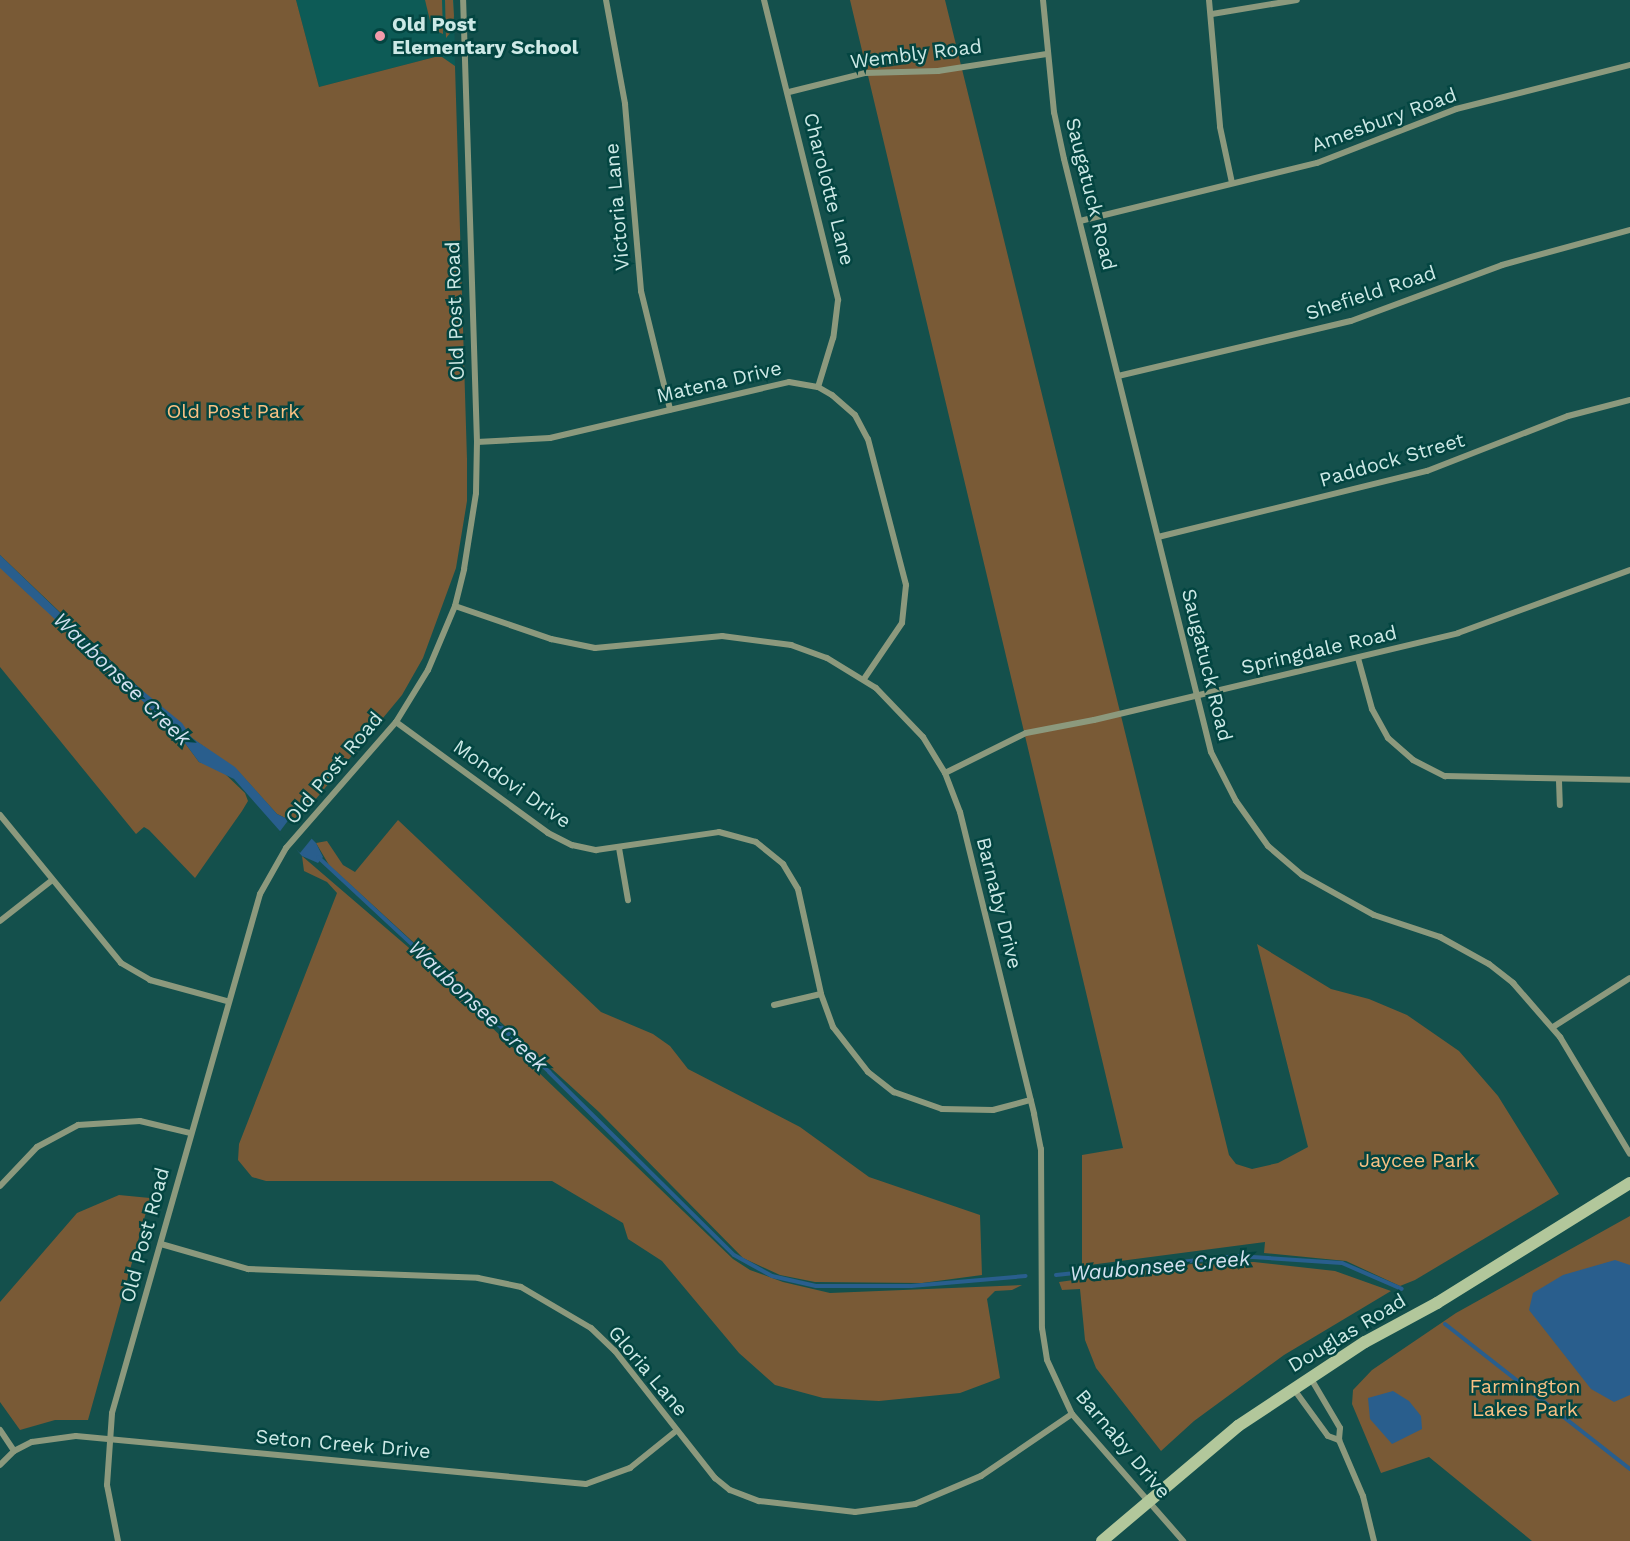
<!DOCTYPE html>
<html>
<head>
<meta charset="utf-8">
<style>
  body { margin:0 }
  #map { position:relative; width:1630px; height:1541px; overflow:hidden; background:#14504c; font-family:"Work Sans",sans-serif }
  div>[style] { position:absolute }
  [style*='--x'] { left:calc(var(--x)*1px); top:calc(var(--y)*1px); width:calc(var(--w)*1px); rotate:calc(var(--a)*1deg) }
  .built>* { inset:0; background:#0d5b56 }
  .green>* { inset:0; background:#795a36 }
  .water>* { inset:0; background:#295e8d }
  .pier>* { inset:0; background:#14504c }
  .stream>* { height:4px; margin:-2px; padding:0 2px; transform-origin:2px; border-radius:2px; background:#295e8d }
  .street>* { height:6px; margin:-3px; padding:0 3px; transform-origin:3px; border-radius:3px; background:#8c997d }
  .secondary>* { height:12px; margin:-6px; padding:0 6px; transform-origin:6px; border-radius:6px; background:#b2c79b }
  .dots>* { width:16px; height:16px; translate:-50% -50%; box-sizing:border-box; border:3px solid #034541; border-radius:50% }
  span { translate:-50% -50%; white-space:nowrap; text-align:center; line-height:1.15; -webkit-text-stroke:5px #034541; paint-order:stroke }
  .poi-label { font-size:20px; color:#cde9e6; font-weight:700 }
  .left { translate:0 -50%; text-align:left }
  .street-label { font-size:20px; color:#cde9e6 }
  .park-label { font-size:20px; color:#f9c184 }
  .water-label { font-size:21px; color:#d3e1f0; font-style:italic }
</style>
</head>
<body>
<div id="map">
  <div class="built">
    <i style="clip-path:polygon(296px 0,454px 0,455px 66px,435px 57px,319px 87px)"></i>
  </div>
  <div class="green">
    <i style="clip-path:polygon(0 0,296px 0,319px 87px,435px 57px,442px 57px,455px 66px,467px 459px,467px 501px,456px 568px,423px 658px,402px 695px,296px 823px,277px 814px,238px 771px,192px 738px,0 555px)"></i>
    <i style="clip-path:polygon(425px 0,442px 0,443px 34px,432px 29px)"></i>
    <i style="clip-path:polygon(445px 0,453px 0,454px 16px,452px 31px,446px 38px)"></i>
    <i style="clip-path:polygon(850px 0,945px 0,1229px 1155px,1236px 1164px,1252px 1169px,1278px 1163px,1308px 1147px,1257px 944px,1331px 989px,1369px 999px,1407px 1015px,1459px 1051px,1498px 1096px,1559px 1194px,1415px 1280px,1400px 1286px,1346px 1261px,1264px 1253px,1265px 1242px,1082px 1266px,1082px 1155px,1123px 1148px)"></i>
    <i style="clip-path:polygon(0 567px,179px 735px,199px 762px,220px 769px,245px 793px,248px 801px,242px 811px,195px 878px,149px 830px,144px 827px,136px 834px,0 667px)"></i>
    <i style="clip-path:polygon(398px 820px,601px 1012px,653px 1034px,670px 1046px,688px 1069px,800px 1127px,869px 1177px,980px 1215px,982px 1275px,922px 1283px,815px 1282px,780px 1275px,743px 1258px,599px 1112px,329px 865px,316px 843px,327px 841px,343px 865px,355px 872px)"></i>
    <i style="clip-path:polygon(302px 856px,408px 947px,733px 1259px,750px 1270px,783px 1282px,830px 1293px,1022px 1285px,1012px 1290px,995px 1291px,987px 1299px,1000px 1378px,960px 1393px,879px 1401px,823px 1398px,775px 1385px,739px 1353px,662px 1261px,628px 1239px,623px 1223px,552px 1181px,266px 1181px,252px 1177px,238px 1160px,239px 1144px,337px 893px,327px 882px,304px 871px)"></i>
    <i style="clip-path:polygon(119px 1195px,150px 1198px,88px 1420px,55px 1420px,20px 1430px,0 1402px,0 1302px,77px 1213px)"></i>
    <i style="clip-path:polygon(1630px 1216px,1630px 1541px,1532px 1541px,1429px 1457px,1381px 1473px,1352px 1404px,1353px 1390px,1372px 1370px,1456px 1313px)"></i>
    <i style="clip-path:polygon(1254px 1262px,1335px 1271px,1391px 1291px,1284px 1355px,1194px 1421px,1161px 1451px,1096px 1368px,1085px 1340px,1080px 1289px,1062px 1290px,1059px 1282px,1192px 1264px)"></i>
  </div>
  <div class="water">
    <i style="clip-path:polygon(0 555px,132px 682px,182px 723px,192px 738px,235px 767px,277px 814px,296px 823px,316px 843px,323px 857px,318px 863px,302px 856px,234px 779px,199px 762px,179px 735px,0 568px)"></i>
    <i style="clip-path:polygon(1615px 1260px,1630px 1265px,1630px 1395px,1614px 1402px,1591px 1389px,1529px 1310px,1533px 1293px,1563px 1275px)"></i>
    <i style="clip-path:polygon(1393px 1391px,1409px 1401px,1421px 1416px,1422px 1429px,1392px 1444px,1370px 1419px,1368px 1398px)"></i>
  </div>
  <div class="pier">
    <i style="clip-path:polygon(290px 818px,313px 837px,300px 853px,278px 834px)"></i>
  </div>
  <div class="stream">
    <i style="--x:318;--y:857;--w:316;--a:42.9"></i>
    <i style="--x:549;--y:1072;--w:260;--a:44.7"></i>
    <i style="--x:734;--y:1255;--w:43;--a:28.9"></i>
    <i style="--x:772;--y:1276;--w:45;--a:12.8"></i>
    <i style="--x:816;--y:1286;--w:95;--a:0"></i>
    <i style="--x:911;--y:1286;--w:115;--a:-5"></i>
    <i style="--x:1056;--y:1275;--w:182;--a:-6"></i>
    <i style="--x:1237;--y:1256;--w:105;--a:3.8"></i>
    <i style="--x:1342;--y:1263;--w:65;--a:23.4"></i>
    <i style="--x:1445;--y:1324;--w:235;--a:38.1"></i>
  </div>
  <div class="street">
    <i style="--x:606;--y:0;--w:106;--a:79.6"></i>
    <i style="--x:625;--y:104;--w:188;--a:85.1"></i>
    <i style="--x:641;--y:291;--w:122;--a:76.2"></i>
    <i style="--x:764;--y:0;--w:309;--a:76.1"></i>
    <i style="--x:838;--y:300;--w:38;--a:97"></i>
    <i style="--x:833;--y:338;--w:51;--a:107"></i>
    <i style="--x:1043;--y:0;--w:113;--a:84.4"></i>
    <i style="--x:1054;--y:112;--w:48;--a:78"></i>
    <i style="--x:1064;--y:159;--w:611;--a:76.08"></i>
    <i style="--x:1211;--y:752;--w:55;--a:63"></i>
    <i style="--x:1236;--y:801;--w:55;--a:54.6"></i>
    <i style="--x:1268;--y:846;--w:45;--a:40.5"></i>
    <i style="--x:1302;--y:875;--w:82;--a:29.1"></i>
    <i style="--x:1374;--y:915;--w:70;--a:18.4"></i>
    <i style="--x:1440;--y:937;--w:56;--a:28.9"></i>
    <i style="--x:1489;--y:964;--w:31;--a:38"></i>
    <i style="--x:1513;--y:983;--w:72;--a:49"></i>
    <i style="--x:1560;--y:1037;--w:136;--a:59.1"></i>
    <i style="--x:1209;--y:0;--w:127;--a:85"></i>
    <i style="--x:1220;--y:127;--w:57;--a:77.9"></i>
    <i style="--x:1212;--y:14;--w:86;--a:-9.4"></i>
    <i style="--x:789;--y:92;--w:78;--a:-14"></i>
    <i style="--x:865;--y:73;--w:73;--a:-1.6"></i>
    <i style="--x:938;--y:71;--w:110;--a:-8.9"></i>
    <i style="--x:1080;--y:221;--w:244;--a:-13.8"></i>
    <i style="--x:1317;--y:163;--w:149;--a:-21.2"></i>
    <i style="--x:1456;--y:109;--w:179;--a:-14.2"></i>
    <i style="--x:1118;--y:376;--w:239;--a:-13.3"></i>
    <i style="--x:1351;--y:321;--w:161;--a:-20.3"></i>
    <i style="--x:1502;--y:265;--w:133;--a:-15.3"></i>
    <i style="--x:477;--y:442;--w:73;--a:-3.1"></i>
    <i style="--x:550;--y:438;--w:245;--a:-13.2"></i>
    <i style="--x:789;--y:382;--w:29;--a:10"></i>
    <i style="--x:818;--y:387;--w:16;--a:30"></i>
    <i style="--x:832;--y:395;--w:30;--a:41"></i>
    <i style="--x:855;--y:415;--w:27;--a:62"></i>
    <i style="--x:868;--y:439;--w:151;--a:75.4"></i>
    <i style="--x:906;--y:585;--w:38;--a:96"></i>
    <i style="--x:902;--y:623;--w:68;--a:124.2"></i>
    <i style="--x:1158;--y:537;--w:277;--a:-13.8"></i>
    <i style="--x:1427;--y:471;--w:151;--a:-21.3"></i>
    <i style="--x:1568;--y:416;--w:64;--a:-14.5"></i>
    <i style="--x:455;--y:606;--w:102;--a:19"></i>
    <i style="--x:551;--y:639;--w:45;--a:11.6"></i>
    <i style="--x:595;--y:648;--w:128;--a:-5.4"></i>
    <i style="--x:722;--y:636;--w:70;--a:7.4"></i>
    <i style="--x:791;--y:645;--w:38;--a:20"></i>
    <i style="--x:827;--y:658;--w:57;--a:31.5"></i>
    <i style="--x:876;--y:688;--w:68;--a:46.2"></i>
    <i style="--x:923;--y:737;--w:42;--a:58.6"></i>
    <i style="--x:945;--y:773;--w:42;--a:69"></i>
    <i style="--x:960;--y:812;--w:311;--a:76.2"></i>
    <i style="--x:1034;--y:1114;--w:36;--a:79"></i>
    <i style="--x:1041;--y:1149;--w:179;--a:89.7"></i>
    <i style="--x:1042;--y:1328;--w:32;--a:81"></i>
    <i style="--x:1047;--y:1360;--w:60;--a:65.2"></i>
    <i style="--x:1072;--y:1414;--w:169;--a:48.8"></i>
    <i style="--x:1358;--y:658;--w:53;--a:74.6"></i>
    <i style="--x:1372;--y:709;--w:33;--a:61"></i>
    <i style="--x:1388;--y:738;--w:33;--a:41"></i>
    <i style="--x:1413;--y:760;--w:36;--a:27"></i>
    <i style="--x:1445;--y:776;--w:185;--a:1.2"></i>
    <i style="--x:396;--y:722;--w:188;--a:36.1"></i>
    <i style="--x:548;--y:833;--w:27;--a:27"></i>
    <i style="--x:572;--y:845;--w:25;--a:12"></i>
    <i style="--x:596;--y:850;--w:124;--a:-8.3"></i>
    <i style="--x:719;--y:832;--w:38;--a:15"></i>
    <i style="--x:756;--y:842;--w:35;--a:39"></i>
    <i style="--x:783;--y:864;--w:29;--a:59"></i>
    <i style="--x:798;--y:889;--w:107;--a:77.6"></i>
    <i style="--x:821;--y:994;--w:35;--a:70"></i>
    <i style="--x:833;--y:1027;--w:57;--a:52.1"></i>
    <i style="--x:868;--y:1072;--w:33;--a:38"></i>
    <i style="--x:894;--y:1092;--w:51;--a:19.5"></i>
    <i style="--x:942;--y:1109;--w:51;--a:1.1"></i>
    <i style="--x:993;--y:1110;--w:39;--a:-15"></i>
    <i style="--x:945;--y:773;--w:90;--a:-26.3"></i>
    <i style="--x:1026;--y:733;--w:69;--a:-10.8"></i>
    <i style="--x:1094;--y:720;--w:374;--a:-13.4"></i>
    <i style="--x:1458;--y:633;--w:183;--a:-20.1"></i>
    <i style="--x:1559;--y:781;--w:24;--a:88"></i>
    <i style="--x:0;--y:815;--w:191;--a:50.7"></i>
    <i style="--x:121;--y:963;--w:34;--a:30"></i>
    <i style="--x:150;--y:980;--w:80;--a:15.3"></i>
    <i style="--x:619;--y:848;--w:53;--a:80.2"></i>
    <i style="--x:0;--y:921;--w:65;--a:-38.1"></i>
    <i style="--x:774;--y:1005;--w:48;--a:-13.2"></i>
    <i style="--x:1553;--y:1027;--w:91;--a:-32.5"></i>
    <i style="--x:0;--y:1186;--w:54;--a:-46.5"></i>
    <i style="--x:37;--y:1147;--w:47;--a:-28.2"></i>
    <i style="--x:78;--y:1125;--w:62;--a:-3.7"></i>
    <i style="--x:140;--y:1121;--w:51;--a:13.5"></i>
    <i style="--x:161;--y:1244;--w:91;--a:16"></i>
    <i style="--x:248;--y:1269;--w:230;--a:2.2"></i>
    <i style="--x:478;--y:1278;--w:44;--a:11.8"></i>
    <i style="--x:521;--y:1287;--w:81;--a:30.4"></i>
    <i style="--x:591;--y:1328;--w:33;--a:44"></i>
    <i style="--x:615;--y:1351;--w:162;--a:51.8"></i>
    <i style="--x:715;--y:1478;--w:19;--a:39"></i>
    <i style="--x:730;--y:1490;--w:31;--a:21"></i>
    <i style="--x:759;--y:1501;--w:97;--a:6.5"></i>
    <i style="--x:855;--y:1512;--w:61;--a:-7.6"></i>
    <i style="--x:915;--y:1504;--w:72;--a:-23"></i>
    <i style="--x:981;--y:1476;--w:110;--a:-34.3"></i>
    <i style="--x:1310;--y:1377;--w:59;--a:59.5"></i>
    <i style="--x:1340;--y:1428;--w:12;--a:95"></i>
    <i style="--x:1339;--y:1440;--w:61;--a:66.8"></i>
    <i style="--x:1363;--y:1496;--w:46;--a:76.3"></i>
    <i style="--x:1293;--y:1388;--w:59;--a:53.9"></i>
    <i style="--x:1328;--y:1436;--w:12;--a:20"></i>
    <i style="--x:0;--y:1430;--w:25;--a:56"></i>
    <i style="--x:0;--y:1465;--w:20;--a:-45"></i>
    <i style="--x:14;--y:1451;--w:20;--a:-27"></i>
    <i style="--x:32;--y:1442;--w:44;--a:-7.8"></i>
    <i style="--x:76;--y:1436;--w:512;--a:5.38"></i>
    <i style="--x:586;--y:1484;--w:47;--a:-20"></i>
    <i style="--x:630;--y:1468;--w:59;--a:-38.8"></i>
    <i style="--x:118;--y:1541;--w:57;--a:-101.1"></i>
    <i style="--x:107;--y:1485;--w:72;--a:-86"></i>
    <i style="--x:112;--y:1413;--w:540;--a:-74.08"></i>
    <i style="--x:260;--y:894;--w:53;--a:-60.5"></i>
    <i style="--x:286;--y:848;--w:167;--a:-48.9"></i>
    <i style="--x:396;--y:722;--w:61;--a:-58.4"></i>
    <i style="--x:428;--y:670;--w:69;--a:-67.1"></i>
    <i style="--x:455;--y:606;--w:38;--a:-76"></i>
    <i style="--x:464;--y:569;--w:77;--a:-81"></i>
    <i style="--x:476;--y:493;--w:51;--a:-88.9"></i>
    <i style="--x:477;--y:442;--w:442;--a:-91.8"></i>
  </div>
  <div class="secondary">
    <i style="--x:1102;--y:1541;--w:178;--a:-40.2"></i>
    <i style="--x:1238;--y:1426;--w:152;--a:-33.5"></i>
    <i style="--x:1365;--y:1342;--w:82;--a:-28.4"></i>
    <i style="--x:1437;--y:1303;--w:227;--a:-31.9"></i>
  </div>
  <div class="dots">
    <i style="left:380px;top:36px;background:#f39aaa"></i>
  </div>
  <div class="poi-label">
    <span class="left" style="left:392px;top:36px">Old Post<br>Elementary School</span>
  </div>
  <div class="street-label">
    <span style="left:916px;top:54px;rotate:-7deg">Wembly Road</span>
    <span style="left:1384px;top:120px;rotate:-20deg">Amesbury Road</span>
    <span style="left:829px;top:189px;rotate:76deg">Charolotte Lane</span>
    <span style="left:1091px;top:194px;rotate:76deg">Saugatuck Road</span>
    <span style="left:617px;top:207px;rotate:-95deg">Victoria Lane</span>
    <span style="left:1371px;top:293px;rotate:-18deg">Shefield Road</span>
    <span style="left:455px;top:311px;rotate:-92deg">Old Post Road</span>
    <span style="left:719px;top:382px;rotate:-13deg">Matena Drive</span>
    <span style="left:1392px;top:460px;rotate:-16deg">Paddock Street</span>
    <span style="left:1319px;top:650px;rotate:-13deg">Springdale Road</span>
    <span style="left:1207px;top:665px;rotate:76deg">Saugatuck Road</span>
    <span style="left:334px;top:768px;rotate:-50deg">Old Post Road</span>
    <span style="left:512px;top:784px;rotate:35deg">Mondovi Drive</span>
    <span style="left:999px;top:903px;rotate:76deg">Barnaby Drive</span>
    <span style="left:145px;top:1235px;rotate:-75deg">Old Post Road</span>
    <span style="left:1347px;top:1333px;rotate:-31deg">Douglas Road</span>
    <span style="left:648px;top:1371px;rotate:50deg">Gloria Lane</span>
    <span style="left:343px;top:1444px;rotate:5deg">Seton Creek Drive</span>
    <span style="left:1123px;top:1444px;rotate:50deg">Barnaby Drive</span>
  </div>
  <div class="park-label">
    <span style="left:233px;top:411px">Old Post Park</span>
    <span style="left:1417px;top:1160px">Jaycee Park</span>
    <span style="left:1525px;top:1398px">Farmington<br>Lakes Park</span>
  </div>
  <div class="water-label">
    <span style="left:122px;top:679px;rotate:44deg">Waubonsee Creek</span>
    <span style="left:478px;top:1006px;rotate:43deg">Waubonsee Creek</span>
    <span style="left:1160px;top:1266px;rotate:-5deg">Waubonsee Creek</span>
  </div>
</div>
</body>
</html>
